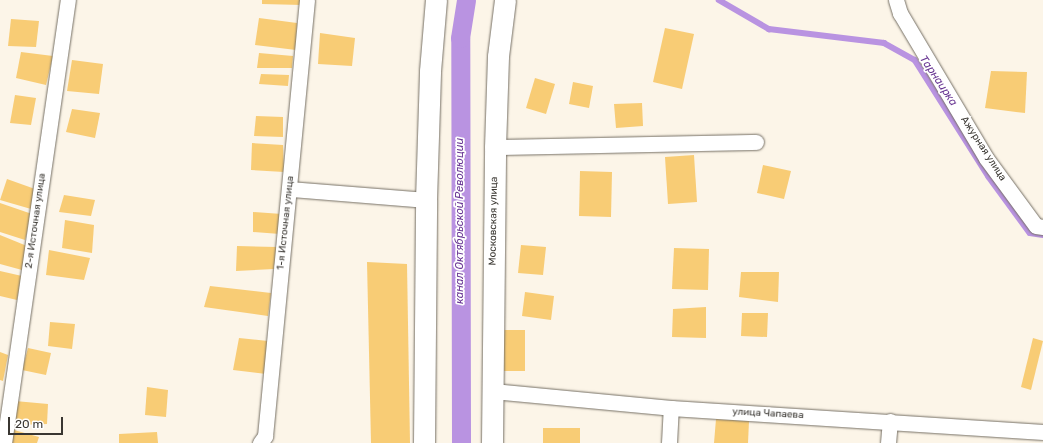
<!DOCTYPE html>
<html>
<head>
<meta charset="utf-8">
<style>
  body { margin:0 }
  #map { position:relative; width:1043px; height:443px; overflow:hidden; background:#fcf5e8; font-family:Rubik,sans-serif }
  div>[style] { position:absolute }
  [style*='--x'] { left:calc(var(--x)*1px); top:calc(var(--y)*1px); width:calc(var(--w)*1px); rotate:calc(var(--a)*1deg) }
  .stream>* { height:5.5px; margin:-2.75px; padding:0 2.75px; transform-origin:2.75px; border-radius:2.75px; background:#b993e1 }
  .canal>* { height:19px; margin:-9.5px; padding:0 9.5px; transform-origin:9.5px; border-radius:9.5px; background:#b993e1 }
  .building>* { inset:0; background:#f8cc75 }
  .roads { filter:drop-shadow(0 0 1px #767065) drop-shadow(0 0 1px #767065) }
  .minor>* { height:15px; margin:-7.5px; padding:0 7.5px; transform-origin:7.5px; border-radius:7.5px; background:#fff }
  .secondary>* { height:21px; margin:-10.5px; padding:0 10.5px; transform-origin:10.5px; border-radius:10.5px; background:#fff }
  span { translate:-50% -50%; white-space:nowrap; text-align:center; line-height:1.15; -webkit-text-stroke:3.5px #fff; paint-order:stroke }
  .street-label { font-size:10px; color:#393631 }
  .water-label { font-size:11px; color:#6a3894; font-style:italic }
  .scale { position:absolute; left:8px; top:417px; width:55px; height:18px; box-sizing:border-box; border:2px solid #393631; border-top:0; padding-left:5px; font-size:12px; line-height:14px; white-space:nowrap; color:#393631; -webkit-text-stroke:3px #fff; paint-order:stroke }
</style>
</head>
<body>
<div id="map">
  <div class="stream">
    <i style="--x:719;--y:0;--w:58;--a:30.1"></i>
    <i style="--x:769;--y:29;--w:116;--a:6.9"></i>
    <i style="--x:884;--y:43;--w:35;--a:29"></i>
    <i style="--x:915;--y:60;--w:138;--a:57.7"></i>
    <i style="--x:989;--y:177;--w:69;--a:53.8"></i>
    <i style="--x:1030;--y:233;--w:13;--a:9"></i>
  </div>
  <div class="canal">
    <i style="--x:461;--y:443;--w:405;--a:-90.1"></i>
    <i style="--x:460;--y:38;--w:38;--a:-81"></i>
  </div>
  <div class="building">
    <i style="clip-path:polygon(262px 0,302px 0,302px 5px,262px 4px)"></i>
    <i style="clip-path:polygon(259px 18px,297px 23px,296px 50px,255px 45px)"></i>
    <i style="clip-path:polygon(11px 19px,39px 21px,36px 47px,8px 46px)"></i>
    <i style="clip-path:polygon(665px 28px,694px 34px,682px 89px,653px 82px)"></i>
    <i style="clip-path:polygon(320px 33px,355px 38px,352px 66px,318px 64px)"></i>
    <i style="clip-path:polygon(21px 52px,53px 56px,46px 85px,16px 78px)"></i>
    <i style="clip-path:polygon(259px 53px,293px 56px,292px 68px,257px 68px)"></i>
    <i style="clip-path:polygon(72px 60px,103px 64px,99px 94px,67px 91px)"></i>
    <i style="clip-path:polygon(991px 71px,1027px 72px,1025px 113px,985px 108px)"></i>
    <i style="clip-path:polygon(261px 74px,289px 75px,288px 86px,259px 84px)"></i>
    <i style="clip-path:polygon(535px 78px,555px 84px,546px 114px,526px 108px)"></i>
    <i style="clip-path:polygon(573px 82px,593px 86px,589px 108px,569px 104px)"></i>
    <i style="clip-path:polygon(15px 95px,36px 98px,31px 125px,10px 123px)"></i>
    <i style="clip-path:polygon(642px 103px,643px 126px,616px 128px,614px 104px)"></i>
    <i style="clip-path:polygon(72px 109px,100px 113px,95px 138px,66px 132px)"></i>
    <i style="clip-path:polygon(256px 116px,283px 117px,283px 137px,254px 136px)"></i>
    <i style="clip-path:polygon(252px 143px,283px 145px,284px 172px,251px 170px)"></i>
    <i style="clip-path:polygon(694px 155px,697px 202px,668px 204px,665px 157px)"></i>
    <i style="clip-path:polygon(763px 165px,791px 171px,784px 199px,757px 193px)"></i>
    <i style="clip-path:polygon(580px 171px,612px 172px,611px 217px,579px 216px)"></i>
    <i style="clip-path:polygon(7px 179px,35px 189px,31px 209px,0 200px)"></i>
    <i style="clip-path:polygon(64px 195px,95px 200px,91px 216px,59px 212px)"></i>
    <i style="clip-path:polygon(0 203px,32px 214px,25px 240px,0 232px)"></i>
    <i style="clip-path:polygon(253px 212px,282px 214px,280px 234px,253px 232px)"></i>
    <i style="clip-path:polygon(65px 220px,94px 225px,92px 253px,62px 248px)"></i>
    <i style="clip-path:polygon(0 235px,27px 246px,22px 270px,0 264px)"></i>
    <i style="clip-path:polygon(521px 245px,546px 247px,543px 275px,518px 273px)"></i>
    <i style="clip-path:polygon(237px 246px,277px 247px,274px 269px,236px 271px)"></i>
    <i style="clip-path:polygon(674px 248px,709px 249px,708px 290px,672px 289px)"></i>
    <i style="clip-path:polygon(49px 250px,90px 258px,84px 280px,46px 275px)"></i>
    <i style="clip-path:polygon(367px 262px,407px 264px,410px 443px,371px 443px)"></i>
    <i style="clip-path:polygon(0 271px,22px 276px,17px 300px,0 296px)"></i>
    <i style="clip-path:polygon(741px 272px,779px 272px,778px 302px,739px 297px)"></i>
    <i style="clip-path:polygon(210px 286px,271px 293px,268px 316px,204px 307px)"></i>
    <i style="clip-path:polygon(525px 292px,554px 296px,551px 320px,522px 316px)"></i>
    <i style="clip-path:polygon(706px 307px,706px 338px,672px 337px,673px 309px)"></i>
    <i style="clip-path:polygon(742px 313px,768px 313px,767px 337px,741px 336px)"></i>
    <i style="clip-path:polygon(50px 322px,75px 324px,72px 349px,48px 346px)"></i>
    <i style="clip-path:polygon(501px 330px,525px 330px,525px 371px,501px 371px)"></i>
    <i style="clip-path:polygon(239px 338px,268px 341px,266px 374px,233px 370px)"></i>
    <i style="clip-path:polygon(1033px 338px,1043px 341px,1031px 390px,1021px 387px)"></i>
    <i style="clip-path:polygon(28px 348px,51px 353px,46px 375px,22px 370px)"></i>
    <i style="clip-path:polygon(0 352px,8px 355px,3px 381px,0 380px)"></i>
    <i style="clip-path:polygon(147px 387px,168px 390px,166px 417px,145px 415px)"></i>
    <i style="clip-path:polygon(15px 401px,48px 404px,47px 424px,16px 425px)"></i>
    <i style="clip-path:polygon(716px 419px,749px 421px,748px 443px,714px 443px)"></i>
    <i style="clip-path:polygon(543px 428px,580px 428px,580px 443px,543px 443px)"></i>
    <i style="clip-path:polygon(14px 430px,39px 437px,37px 443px,12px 443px)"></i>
    <i style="clip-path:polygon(157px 432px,158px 443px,119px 443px,119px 434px)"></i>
  </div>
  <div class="roads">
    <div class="minor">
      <i style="--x:896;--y:0;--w:14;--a:73"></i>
      <i style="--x:900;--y:13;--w:169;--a:59.3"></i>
      <i style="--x:986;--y:158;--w:84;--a:53.7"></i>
      <i style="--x:1036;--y:226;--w:7;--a:8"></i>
      <i style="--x:495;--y:147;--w:261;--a:-1.1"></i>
      <i style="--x:290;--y:189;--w:136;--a:4.6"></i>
      <i style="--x:492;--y:391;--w:180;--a:5.4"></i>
      <i style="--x:671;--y:408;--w:373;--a:3.7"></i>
      <i style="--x:4;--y:443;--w:448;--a:-81.8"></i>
      <i style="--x:260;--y:443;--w:9;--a:-54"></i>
      <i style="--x:265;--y:436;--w:438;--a:-84.5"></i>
      <i style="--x:669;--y:443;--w:35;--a:-87"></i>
      <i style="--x:888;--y:443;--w:22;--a:-85"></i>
    </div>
    <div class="secondary">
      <i style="--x:424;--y:443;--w:243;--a:-89.5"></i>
      <i style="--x:426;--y:200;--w:129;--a:-88.2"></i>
      <i style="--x:430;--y:71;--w:71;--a:-85.2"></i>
      <i style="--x:492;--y:443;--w:296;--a:-89.4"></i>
      <i style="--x:495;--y:147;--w:91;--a:-88.1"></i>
      <i style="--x:498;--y:56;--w:56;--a:-82.9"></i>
    </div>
  </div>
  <div class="street-label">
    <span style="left:983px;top:149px;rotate:57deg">Ажурная улица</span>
    <span style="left:36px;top:221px;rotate:-82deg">2-я Источная улица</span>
    <span style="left:494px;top:221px;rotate:-89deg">Московская улица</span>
    <span style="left:286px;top:223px;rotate:-84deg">1-я Источная улица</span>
    <span style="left:768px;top:414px;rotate:3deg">улица Чапаева</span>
  </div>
  <div class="water-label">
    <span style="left:938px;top:81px;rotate:56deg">Тарнаирка</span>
    <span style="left:460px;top:221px;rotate:-90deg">канал Октябрьской Революции</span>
  </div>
  <div class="scale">20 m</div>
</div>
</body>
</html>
